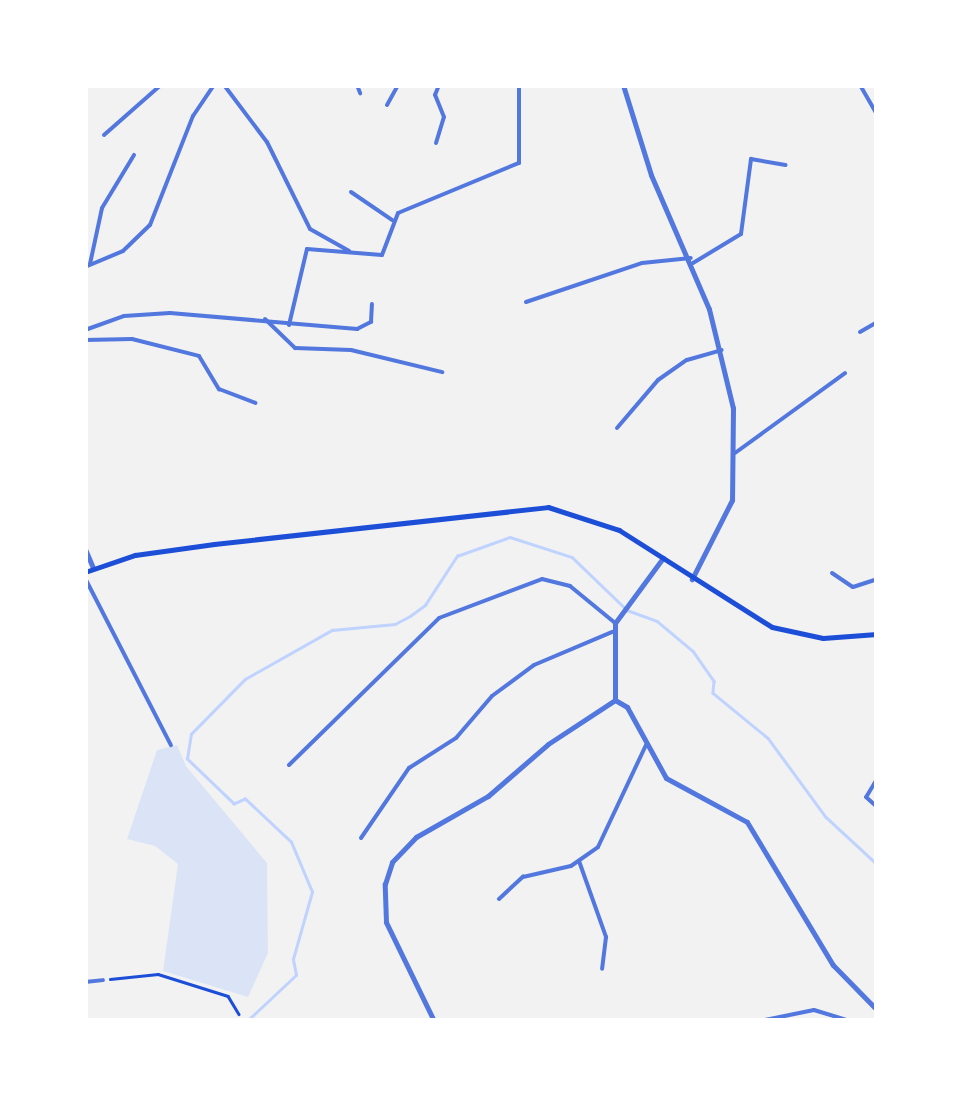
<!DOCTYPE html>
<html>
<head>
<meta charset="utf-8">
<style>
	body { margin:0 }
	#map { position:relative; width:962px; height:1106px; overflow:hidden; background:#f2f2f2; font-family:Commissioner,sans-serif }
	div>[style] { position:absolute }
	.green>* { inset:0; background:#dbe4f7 }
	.stream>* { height:2.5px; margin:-1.25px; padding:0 1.25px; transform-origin:1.25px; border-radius:1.25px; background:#bfd3fe }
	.path>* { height:2.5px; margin:-1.25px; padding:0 1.25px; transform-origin:1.25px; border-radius:1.25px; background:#1d4ed8 }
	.minor>* { height:4px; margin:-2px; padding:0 2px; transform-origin:2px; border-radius:2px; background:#5277de }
	.tertiary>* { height:5px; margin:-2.5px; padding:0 2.5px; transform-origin:2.5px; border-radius:2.5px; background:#5277de }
	.secondary>* { height:5px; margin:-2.5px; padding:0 2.5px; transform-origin:2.5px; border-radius:2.5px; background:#1d4ed8 }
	span { translate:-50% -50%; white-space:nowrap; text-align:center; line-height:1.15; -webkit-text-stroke:8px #fff; paint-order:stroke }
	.frame { position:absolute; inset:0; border:88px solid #fff; pointer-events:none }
</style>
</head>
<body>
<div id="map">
	<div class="green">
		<i style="clip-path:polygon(177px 745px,186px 766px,267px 863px,268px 953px,248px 997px,163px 971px,178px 864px,155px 846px,127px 839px,157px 750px)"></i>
	</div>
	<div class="stream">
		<i style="left:247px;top:1021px;width:67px;rotate:-43.2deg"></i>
		<i style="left:296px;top:975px;width:16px;rotate:-101deg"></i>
		<i style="left:293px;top:959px;width:70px;rotate:-74.2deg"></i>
		<i style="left:312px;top:892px;width:54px;rotate:-112.8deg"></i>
		<i style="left:291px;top:842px;width:63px;rotate:-136.9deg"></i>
		<i style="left:245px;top:799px;width:12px;rotate:156deg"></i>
		<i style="left:234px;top:804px;width:65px;rotate:-136.2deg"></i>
		<i style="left:187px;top:759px;width:25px;rotate:-81deg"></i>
		<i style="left:191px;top:734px;width:77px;rotate:-45.5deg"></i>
		<i style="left:245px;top:679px;width:100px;rotate:-29.4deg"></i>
		<i style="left:332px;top:630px;width:63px;rotate:-5.4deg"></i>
		<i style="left:395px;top:624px;width:17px;rotate:-28deg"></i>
		<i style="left:410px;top:616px;width:19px;rotate:-36deg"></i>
		<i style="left:425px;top:605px;width:59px;rotate:-56.9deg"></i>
		<i style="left:457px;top:556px;width:56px;rotate:-19.7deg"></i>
		<i style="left:510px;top:537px;width:65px;rotate:17.9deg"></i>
		<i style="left:572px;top:557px;width:76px;rotate:43.9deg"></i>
		<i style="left:627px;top:610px;width:32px;rotate:20deg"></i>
		<i style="left:657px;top:621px;width:47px;rotate:39.8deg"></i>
		<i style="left:693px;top:651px;width:37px;rotate:55deg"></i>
		<i style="left:714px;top:681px;width:12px;rotate:95deg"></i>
		<i style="left:713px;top:693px;width:71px;rotate:39.3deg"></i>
		<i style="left:768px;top:738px;width:98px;rotate:53.7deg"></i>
		<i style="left:826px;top:817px;width:69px;rotate:42.7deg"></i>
	</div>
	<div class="path">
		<i style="left:110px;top:979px;width:48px;rotate:-5.9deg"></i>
		<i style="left:158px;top:974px;width:73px;rotate:17.4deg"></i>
		<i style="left:228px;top:996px;width:21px;rotate:59deg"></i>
	</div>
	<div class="minor">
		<i style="left:224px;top:85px;width:71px;rotate:53deg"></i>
		<i style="left:267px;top:142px;width:97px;rotate:63.7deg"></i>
		<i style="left:310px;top:229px;width:45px;rotate:29.4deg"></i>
		<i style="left:357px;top:85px;width:9px;rotate:69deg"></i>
		<i style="left:860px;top:85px;width:34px;rotate:60deg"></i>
		<i style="left:387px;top:105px;width:23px;rotate:-61deg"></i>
		<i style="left:104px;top:135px;width:76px;rotate:-41.3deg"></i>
		<i style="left:436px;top:143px;width:27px;rotate:-73deg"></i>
		<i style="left:444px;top:117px;width:24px;rotate:-112deg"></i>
		<i style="left:435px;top:95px;width:11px;rotate:-68deg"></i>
		<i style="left:351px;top:192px;width:50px;rotate:34.3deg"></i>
		<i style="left:693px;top:263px;width:56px;rotate:-31.1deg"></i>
		<i style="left:741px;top:234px;width:76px;rotate:-82.4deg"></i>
		<i style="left:751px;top:159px;width:35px;rotate:10deg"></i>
		<i style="left:90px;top:264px;width:57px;rotate:-77.9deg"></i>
		<i style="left:102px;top:208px;width:62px;rotate:-58.9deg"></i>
		<i style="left:85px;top:267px;width:41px;rotate:-22.8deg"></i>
		<i style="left:123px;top:251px;width:37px;rotate:-44deg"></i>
		<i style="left:150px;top:225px;width:117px;rotate:-68.5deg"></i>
		<i style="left:193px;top:116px;width:37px;rotate:-56deg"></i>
		<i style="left:526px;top:302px;width:122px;rotate:-18.6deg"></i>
		<i style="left:642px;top:263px;width:49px;rotate:-5.8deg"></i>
		<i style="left:265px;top:319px;width:42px;rotate:44deg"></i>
		<i style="left:295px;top:348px;width:56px;rotate:2deg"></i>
		<i style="left:351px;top:350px;width:94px;rotate:13.6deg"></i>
		<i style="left:289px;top:325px;width:78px;rotate:-76.7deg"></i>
		<i style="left:307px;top:249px;width:75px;rotate:4.6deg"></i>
		<i style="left:382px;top:255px;width:45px;rotate:-69.1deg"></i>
		<i style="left:398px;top:213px;width:131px;rotate:-22.5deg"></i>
		<i style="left:519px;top:163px;width:78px;rotate:-90deg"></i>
		<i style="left:85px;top:330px;width:41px;rotate:-19.7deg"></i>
		<i style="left:124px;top:316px;width:46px;rotate:-3.7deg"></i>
		<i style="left:170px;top:313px;width:188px;rotate:4.9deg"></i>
		<i style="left:357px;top:329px;width:16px;rotate:-27deg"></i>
		<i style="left:371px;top:322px;width:18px;rotate:-87deg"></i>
		<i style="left:860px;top:332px;width:20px;rotate:-30deg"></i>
		<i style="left:85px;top:340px;width:47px;rotate:-1.2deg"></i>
		<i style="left:132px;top:339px;width:69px;rotate:14.2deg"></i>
		<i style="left:199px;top:356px;width:39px;rotate:59deg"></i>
		<i style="left:219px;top:389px;width:39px;rotate:21deg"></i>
		<i style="left:617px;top:428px;width:63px;rotate:-49.5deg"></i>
		<i style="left:658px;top:380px;width:35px;rotate:-35deg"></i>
		<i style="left:687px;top:360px;width:36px;rotate:-16deg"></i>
		<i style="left:735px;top:453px;width:136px;rotate:-36deg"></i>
		<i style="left:832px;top:573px;width:25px;rotate:34deg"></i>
		<i style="left:853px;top:587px;width:25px;rotate:-18deg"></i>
		<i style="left:85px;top:578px;width:188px;rotate:62.8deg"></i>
		<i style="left:289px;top:765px;width:210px;rotate:-44.4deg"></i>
		<i style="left:439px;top:618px;width:110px;rotate:-20.7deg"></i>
		<i style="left:542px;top:579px;width:29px;rotate:14deg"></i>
		<i style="left:570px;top:586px;width:58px;rotate:39.4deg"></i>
		<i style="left:877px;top:779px;width:21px;rotate:121deg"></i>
		<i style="left:866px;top:797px;width:15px;rotate:42deg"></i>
		<i style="left:361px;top:838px;width:85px;rotate:-55.6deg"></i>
		<i style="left:409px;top:768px;width:56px;rotate:-32.6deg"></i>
		<i style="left:456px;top:738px;width:55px;rotate:-49.4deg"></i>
		<i style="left:492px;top:696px;width:52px;rotate:-36.4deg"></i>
		<i style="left:534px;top:665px;width:85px;rotate:-22.9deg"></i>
		<i style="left:579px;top:861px;width:81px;rotate:70.4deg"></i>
		<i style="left:606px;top:937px;width:32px;rotate:97deg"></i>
		<i style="left:499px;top:899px;width:33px;rotate:-43deg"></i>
		<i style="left:523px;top:877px;width:49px;rotate:-12.9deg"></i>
		<i style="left:571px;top:866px;width:33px;rotate:-35deg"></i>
		<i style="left:598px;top:847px;width:113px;rotate:-64.8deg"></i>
		<i style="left:85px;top:982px;width:18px;rotate:-6deg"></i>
		<i style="left:760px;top:1021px;width:55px;rotate:-11.5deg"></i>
		<i style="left:814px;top:1010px;width:37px;rotate:17deg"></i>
	</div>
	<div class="tertiary">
		<i style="left:623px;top:85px;width:94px;rotate:72.7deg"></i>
		<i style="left:651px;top:175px;width:146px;rotate:66.6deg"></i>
		<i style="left:709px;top:309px;width:102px;rotate:76.4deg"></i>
		<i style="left:733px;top:408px;width:92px;rotate:90.6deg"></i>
		<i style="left:732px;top:500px;width:89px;rotate:116.9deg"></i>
		<i style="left:85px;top:549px;width:21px;rotate:67deg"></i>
		<i style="left:615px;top:700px;width:14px;rotate:30deg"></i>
		<i style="left:627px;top:707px;width:81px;rotate:61.2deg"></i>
		<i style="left:666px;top:778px;width:92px;rotate:28.5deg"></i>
		<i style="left:747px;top:822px;width:167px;rotate:59deg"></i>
		<i style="left:833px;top:965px;width:63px;rotate:45.6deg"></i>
		<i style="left:615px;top:700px;width:77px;rotate:-90deg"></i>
		<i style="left:615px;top:623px;width:81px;rotate:-53.6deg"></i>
		<i style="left:434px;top:1021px;width:110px;rotate:-115.9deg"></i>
		<i style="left:386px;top:922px;width:38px;rotate:-92deg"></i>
		<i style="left:385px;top:884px;width:23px;rotate:-72deg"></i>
		<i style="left:392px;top:862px;width:35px;rotate:-46deg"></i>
		<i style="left:416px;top:837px;width:83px;rotate:-29.7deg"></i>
		<i style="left:488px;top:796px;width:79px;rotate:-40.9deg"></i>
		<i style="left:548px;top:744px;width:80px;rotate:-33.3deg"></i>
	</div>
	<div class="secondary">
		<i style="left:85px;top:572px;width:53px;rotate:-18.8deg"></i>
		<i style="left:135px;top:555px;width:80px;rotate:-7.9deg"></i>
		<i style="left:214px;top:544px;width:336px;rotate:-6.3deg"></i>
		<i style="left:548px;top:507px;width:75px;rotate:17.9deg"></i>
		<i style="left:619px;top:530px;width:181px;rotate:32.4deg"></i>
		<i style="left:772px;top:627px;width:52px;rotate:12.2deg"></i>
		<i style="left:823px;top:638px;width:54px;rotate:-4.2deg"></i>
	</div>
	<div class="frame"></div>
</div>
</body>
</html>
